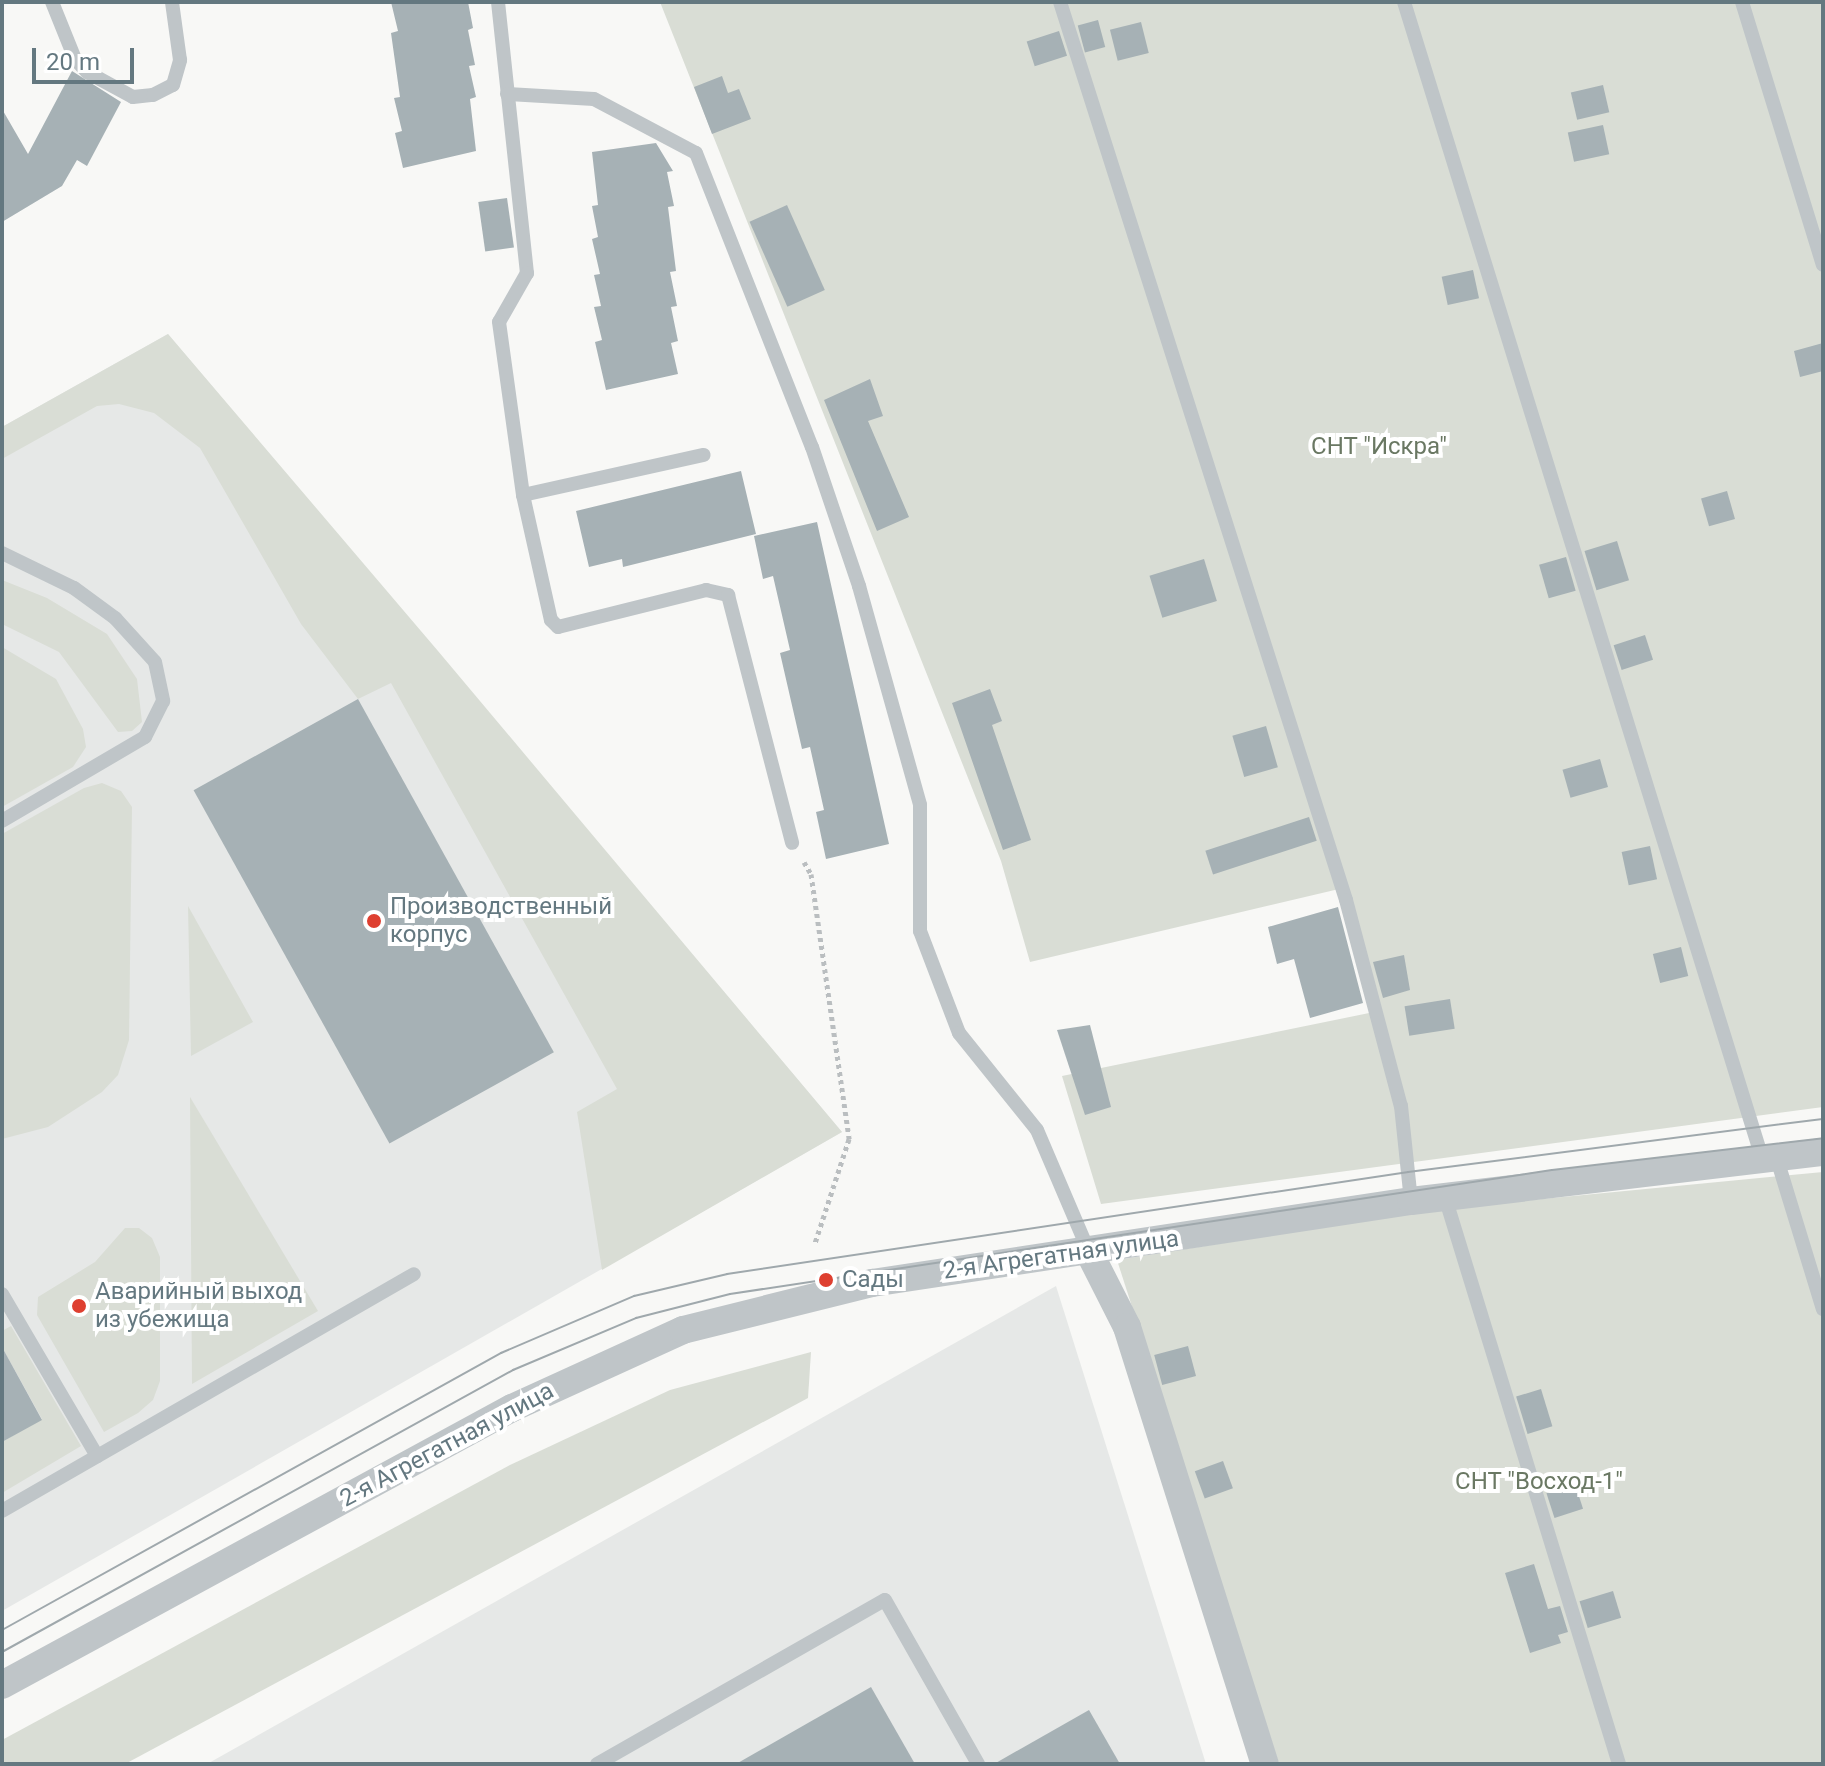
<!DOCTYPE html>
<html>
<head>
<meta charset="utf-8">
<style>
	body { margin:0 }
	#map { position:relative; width:1825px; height:1766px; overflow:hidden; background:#f8f8f6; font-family:Roboto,sans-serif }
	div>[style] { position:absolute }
	.built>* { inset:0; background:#e6e8e7 }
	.green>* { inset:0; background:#d9ddd5 }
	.building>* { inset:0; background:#a6b1b5; transform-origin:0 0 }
	.path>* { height:5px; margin-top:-2.5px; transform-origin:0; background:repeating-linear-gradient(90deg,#babec0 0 4px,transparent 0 8px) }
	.service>* { height:14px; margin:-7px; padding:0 7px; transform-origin:7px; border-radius:7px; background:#bfc5c8 }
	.minor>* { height:28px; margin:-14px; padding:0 14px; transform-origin:14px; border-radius:14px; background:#bfc5c8 }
	.tram>* { height:2px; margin:-1px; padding:0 1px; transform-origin:1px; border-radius:1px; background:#9fa8ac }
	.dots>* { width:22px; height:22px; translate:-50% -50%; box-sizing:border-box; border:4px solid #fff; border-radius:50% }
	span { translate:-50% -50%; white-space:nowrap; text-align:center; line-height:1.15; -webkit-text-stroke:8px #fff; paint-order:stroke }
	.park-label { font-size:24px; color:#6a7863 }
	.poi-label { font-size:24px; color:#647880 }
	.left { translate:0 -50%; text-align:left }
	.street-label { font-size:24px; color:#647880 }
	.frame { position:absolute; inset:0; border:4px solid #647880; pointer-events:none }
	.scale { position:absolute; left:32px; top:48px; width:102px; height:36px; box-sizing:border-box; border:4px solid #647880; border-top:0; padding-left:10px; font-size:24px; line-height:28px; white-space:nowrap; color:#647880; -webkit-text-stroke:6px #fff; paint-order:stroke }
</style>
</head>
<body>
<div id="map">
	<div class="built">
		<i style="clip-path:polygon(168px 334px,842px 1132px,2px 1611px,2px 427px)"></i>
		<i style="clip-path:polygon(1056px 1286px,1206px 1764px,207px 1764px)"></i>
	</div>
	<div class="green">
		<i style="clip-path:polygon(660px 2px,1823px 2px,1823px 1107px,1101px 1204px,1062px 1076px,1374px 1012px,1339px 889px,1030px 962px,1001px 861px)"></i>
		<i style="clip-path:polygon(168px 334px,438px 651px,842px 1132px,602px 1270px,577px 1112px,617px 1089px,391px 683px,358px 699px,301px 624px,200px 448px,154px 413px,119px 404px,97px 406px,2px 459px,2px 427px)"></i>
		<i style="clip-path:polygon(2px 580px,47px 598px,107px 634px,137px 679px,142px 722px,132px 731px,118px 732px,59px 652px,2px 624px)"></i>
		<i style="clip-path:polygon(2px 647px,56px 679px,83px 729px,86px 747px,73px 767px,2px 807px)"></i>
		<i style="clip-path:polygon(102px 783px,121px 791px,132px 807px,129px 1040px,118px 1075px,102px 1092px,48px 1127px,2px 1139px,2px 834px,84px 788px)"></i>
		<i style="clip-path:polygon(188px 906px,253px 1022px,191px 1056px)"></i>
		<i style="clip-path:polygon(190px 1097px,318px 1311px,192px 1384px)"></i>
		<i style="clip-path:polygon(1823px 1172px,1823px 1764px,1279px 1764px,1117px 1260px,1437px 1209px)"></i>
		<i style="clip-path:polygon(125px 1228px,139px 1228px,152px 1238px,160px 1257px,160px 1381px,153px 1400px,138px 1413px,104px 1432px,37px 1315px,38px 1297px,95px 1262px)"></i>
		<i style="clip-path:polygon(11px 1326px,81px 1446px,2px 1493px,2px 1442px,42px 1419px,2px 1347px,2px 1331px)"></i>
		<i style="clip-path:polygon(811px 1352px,808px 1398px,125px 1764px,2px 1764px,2px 1740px,510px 1465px,670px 1390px)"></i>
	</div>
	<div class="building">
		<i style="clip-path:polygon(391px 2px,468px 2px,473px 28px,468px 30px,475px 65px,469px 66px,476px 97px,470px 99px,476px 151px,403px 168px,395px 133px,402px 131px,394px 98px,400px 97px,391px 33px,398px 31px)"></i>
		<i style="left:1098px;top:20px;width:28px;height:21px;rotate:75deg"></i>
		<i style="left:1141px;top:22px;width:32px;height:32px;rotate:76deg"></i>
		<i style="left:1059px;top:31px;width:26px;height:34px;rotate:72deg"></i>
		<i style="clip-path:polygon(72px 71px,121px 102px,87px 166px,77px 160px,62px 186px,2px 222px,2px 109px,28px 154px)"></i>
		<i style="clip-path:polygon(722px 76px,728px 93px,739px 89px,751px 119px,712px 134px,694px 87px)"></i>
		<i style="left:1603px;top:85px;width:28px;height:33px;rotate:77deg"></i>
		<i style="left:1603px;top:125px;width:30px;height:36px;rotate:78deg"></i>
		<i style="clip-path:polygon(656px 143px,673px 171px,667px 172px,674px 206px,668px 207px,676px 271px,670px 272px,677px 306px,671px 307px,678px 341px,671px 343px,678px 374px,606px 390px,595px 342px,602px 340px,594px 307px,601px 306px,594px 275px,600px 274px,592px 239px,598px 237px,592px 206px,598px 205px,592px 152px)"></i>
		<i style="left:507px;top:198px;width:50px;height:29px;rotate:82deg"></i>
		<i style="left:787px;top:205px;width:93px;height:41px;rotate:66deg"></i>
		<i style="left:1473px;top:270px;width:29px;height:32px;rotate:78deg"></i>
		<i style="clip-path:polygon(1823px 343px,1823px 371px,1800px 377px,1794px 351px)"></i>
		<i style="clip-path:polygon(870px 379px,883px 416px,868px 421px,909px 517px,877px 531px,824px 400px)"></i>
		<i style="clip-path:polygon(741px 471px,756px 534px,623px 567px,622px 559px,589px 567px,576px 511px)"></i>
		<i style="left:1727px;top:491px;width:29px;height:27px;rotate:74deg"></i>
		<i style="clip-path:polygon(817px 522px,889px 844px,826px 859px,816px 812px,824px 810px,810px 747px,802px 749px,780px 653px,790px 650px,773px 576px,763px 579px,754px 536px)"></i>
		<i style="left:1617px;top:541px;width:41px;height:34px;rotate:73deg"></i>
		<i style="left:1566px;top:557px;width:35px;height:28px;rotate:74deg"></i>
		<i style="left:1204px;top:559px;width:44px;height:57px;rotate:73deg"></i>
		<i style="left:1645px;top:635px;width:26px;height:33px;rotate:72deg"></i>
		<i style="clip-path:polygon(990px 689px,1002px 721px,992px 725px,1031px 840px,1003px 850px,952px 703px)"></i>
		<i style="left:358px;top:699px;width:404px;height:188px;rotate:61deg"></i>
		<i style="left:1266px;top:726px;width:43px;height:35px;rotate:74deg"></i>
		<i style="left:1600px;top:759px;width:29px;height:39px;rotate:74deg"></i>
		<i style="left:1309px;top:817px;width:25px;height:109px;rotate:72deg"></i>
		<i style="left:1650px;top:846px;width:34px;height:29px;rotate:78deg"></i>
		<i style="clip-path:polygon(1338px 907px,1363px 1003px,1310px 1018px,1294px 959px,1277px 964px,1268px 927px)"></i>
		<i style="left:1681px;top:947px;width:30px;height:29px;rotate:76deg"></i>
		<i style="clip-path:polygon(1404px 955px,1410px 990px,1383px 998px,1373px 962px)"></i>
		<i style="left:1450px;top:999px;width:30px;height:46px;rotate:81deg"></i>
		<i style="clip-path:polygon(1090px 1025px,1111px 1107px,1085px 1115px,1057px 1030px)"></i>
		<i style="left:1188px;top:1346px;width:31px;height:35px;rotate:75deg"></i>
		<i style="clip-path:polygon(2px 1347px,42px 1420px,2px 1442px)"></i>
		<i style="left:1541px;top:1389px;width:39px;height:26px;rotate:73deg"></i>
		<i style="left:1223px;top:1461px;width:29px;height:30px;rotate:70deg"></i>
		<i style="left:1575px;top:1484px;width:26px;height:30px;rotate:72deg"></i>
		<i style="clip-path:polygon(1534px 1564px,1548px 1609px,1560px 1606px,1568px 1632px,1558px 1635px,1561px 1643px,1530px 1653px,1505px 1573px)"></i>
		<i style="left:1613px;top:1591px;width:28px;height:35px;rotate:73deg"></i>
		<i style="clip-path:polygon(871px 1687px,915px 1764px,736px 1764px)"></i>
		<i style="clip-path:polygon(1089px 1710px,1120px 1764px,994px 1764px)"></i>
	</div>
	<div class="path">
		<i style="left:804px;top:862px;width:14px;rotate:60deg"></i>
		<i style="left:811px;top:874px;width:268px;rotate:81.8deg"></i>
		<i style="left:849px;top:1139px;width:109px;rotate:108.1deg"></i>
	</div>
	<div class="service">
		<i style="left:52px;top:2px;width:61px;rotate:68deg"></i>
		<i style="left:75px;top:59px;width:18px;rotate:47deg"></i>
		<i style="left:87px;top:72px;width:52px;rotate:28.5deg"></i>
		<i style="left:133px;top:97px;width:20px;rotate:-6deg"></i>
		<i style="left:153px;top:95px;width:22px;rotate:-27deg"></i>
		<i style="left:173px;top:85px;width:26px;rotate:-74deg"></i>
		<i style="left:180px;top:60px;width:59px;rotate:-97.9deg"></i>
		<i style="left:498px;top:2px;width:273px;rotate:83.9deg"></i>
		<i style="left:527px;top:273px;width:56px;rotate:119.7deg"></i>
		<i style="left:499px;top:322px;width:175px;rotate:82.1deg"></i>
		<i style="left:523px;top:495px;width:128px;rotate:77.4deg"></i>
		<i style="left:551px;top:620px;width:10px;rotate:45deg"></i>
		<i style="left:558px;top:627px;width:153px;rotate:-14deg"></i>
		<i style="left:706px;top:590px;width:23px;rotate:13deg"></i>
		<i style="left:728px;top:595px;width:256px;rotate:75.5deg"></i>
		<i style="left:1060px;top:2px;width:942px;rotate:72.33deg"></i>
		<i style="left:1346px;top:900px;width:213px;rotate:75.1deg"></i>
		<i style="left:1401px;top:1106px;width:96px;rotate:84deg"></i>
		<i style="left:1404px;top:2px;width:1213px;rotate:72.79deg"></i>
		<i style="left:1742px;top:2px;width:275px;rotate:72.9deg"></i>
		<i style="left:507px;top:94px;width:87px;rotate:3.3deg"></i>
		<i style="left:594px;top:99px;width:115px;rotate:27.9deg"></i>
		<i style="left:696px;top:153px;width:316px;rotate:68.5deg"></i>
		<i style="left:812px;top:447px;width:147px;rotate:71.3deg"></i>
		<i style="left:859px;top:586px;width:227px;rotate:74.4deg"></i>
		<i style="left:920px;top:805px;width:126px;rotate:90deg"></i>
		<i style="left:920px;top:931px;width:109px;rotate:69.1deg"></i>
		<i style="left:959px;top:1033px;width:124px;rotate:51.2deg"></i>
		<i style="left:1037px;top:1130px;width:133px;rotate:66.9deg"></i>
		<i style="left:523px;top:495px;width:185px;rotate:-12.5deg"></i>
		<i style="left:2px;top:553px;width:80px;rotate:25.9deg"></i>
		<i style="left:74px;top:588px;width:51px;rotate:36.2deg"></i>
		<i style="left:115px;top:618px;width:59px;rotate:47.7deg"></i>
		<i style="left:155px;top:662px;width:40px;rotate:78deg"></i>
		<i style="left:163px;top:701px;width:40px;rotate:116.6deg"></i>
		<i style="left:145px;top:737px;width:166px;rotate:149.6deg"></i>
		<i style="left:1777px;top:1159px;width:157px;rotate:73deg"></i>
		<i style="left:1445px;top:1197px;width:593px;rotate:72.94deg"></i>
		<i style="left:2px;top:1294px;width:188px;rotate:59.6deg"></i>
		<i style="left:2px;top:1511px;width:475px;rotate:-29.9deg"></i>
		<i style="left:597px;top:1764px;width:331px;rotate:-29.7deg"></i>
		<i style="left:885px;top:1600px;width:189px;rotate:60.4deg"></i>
	</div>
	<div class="minor">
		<i style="left:1089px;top:1252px;width:84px;rotate:63.1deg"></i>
		<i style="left:1127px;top:1327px;width:458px;rotate:72.5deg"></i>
		<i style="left:2px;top:1685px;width:580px;rotate:-28.51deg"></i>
		<i style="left:512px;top:1408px;width:188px;rotate:-24.5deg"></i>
		<i style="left:683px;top:1330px;width:195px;rotate:-14deg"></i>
		<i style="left:872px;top:1283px;width:545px;rotate:-8.65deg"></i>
		<i style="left:1411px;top:1201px;width:415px;rotate:-6.8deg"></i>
	</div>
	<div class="tram">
		<i style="left:2px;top:1630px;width:571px;rotate:-29.04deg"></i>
		<i style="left:501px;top:1353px;width:145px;rotate:-23.2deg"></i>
		<i style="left:634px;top:1296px;width:96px;rotate:-13.3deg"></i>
		<i style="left:727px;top:1274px;width:689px;rotate:-8.52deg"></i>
		<i style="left:1408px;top:1172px;width:418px;rotate:-7.3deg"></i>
		<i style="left:2px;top:1652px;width:584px;rotate:-28.89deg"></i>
		<i style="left:513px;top:1370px;width:134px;rotate:-22.9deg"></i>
		<i style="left:636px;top:1318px;width:97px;rotate:-14.3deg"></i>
		<i style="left:730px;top:1294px;width:831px;rotate:-8.58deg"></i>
		<i style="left:1552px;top:1170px;width:273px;rotate:-6.7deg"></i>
	</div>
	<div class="dots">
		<i style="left:374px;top:921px;background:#de3f30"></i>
		<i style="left:826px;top:1280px;background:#de3f30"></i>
		<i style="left:79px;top:1306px;background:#de3f30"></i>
	</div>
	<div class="park-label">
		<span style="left:1379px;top:447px">СНТ "Искра"</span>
		<span style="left:1539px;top:1482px">СНТ "Восход-1"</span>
	</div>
	<div class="poi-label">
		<span class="left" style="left:390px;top:921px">Производственный<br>корпус</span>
		<span class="left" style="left:842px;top:1280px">Сады</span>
		<span class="left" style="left:95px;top:1306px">Аварийный выход<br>из убежища</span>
	</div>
	<div class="street-label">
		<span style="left:1061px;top:1255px;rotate:-8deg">2-я Агрегатная улица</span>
		<span style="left:447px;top:1445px;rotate:-28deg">2-я Агрегатная улица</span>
	</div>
	<div class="frame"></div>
	<div class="scale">20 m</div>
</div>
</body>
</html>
